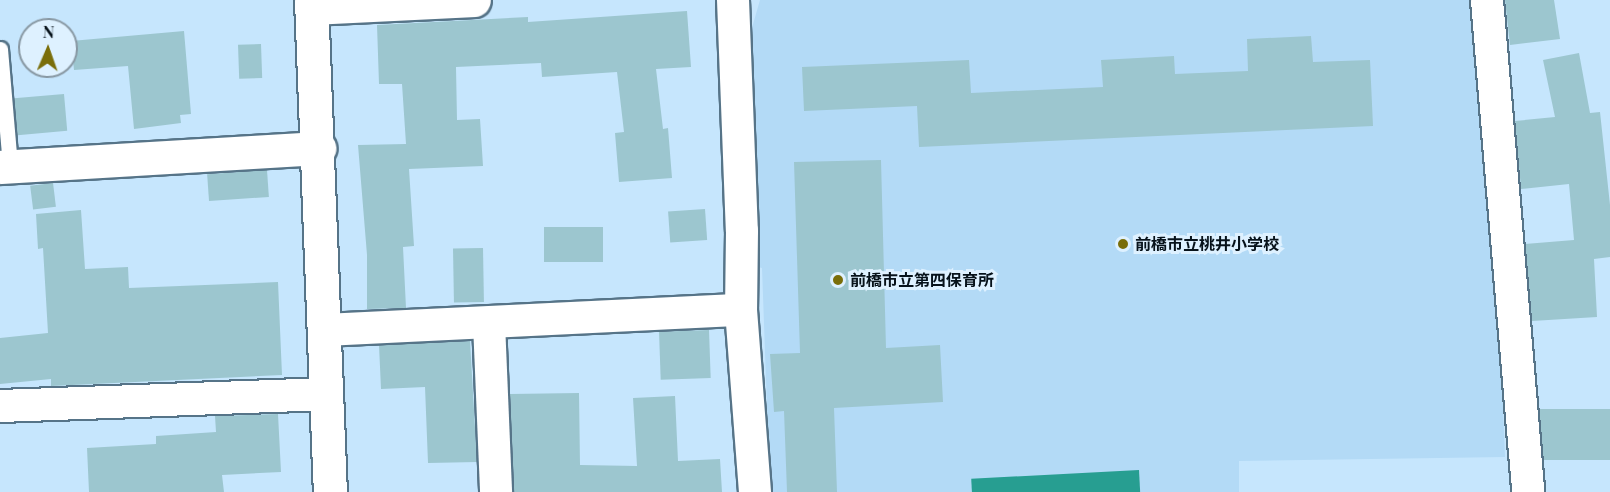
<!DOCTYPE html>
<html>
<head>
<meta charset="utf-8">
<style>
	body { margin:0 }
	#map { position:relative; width:1610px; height:492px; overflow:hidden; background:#c6e6fd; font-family:"Playfair Display","Noto Sans JP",serif }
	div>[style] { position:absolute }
	.built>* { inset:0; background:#b3daf6 }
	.water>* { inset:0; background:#279e91; transform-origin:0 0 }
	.building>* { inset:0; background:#9cc6cf; transform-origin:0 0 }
	.roads { filter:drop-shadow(2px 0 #567488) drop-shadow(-2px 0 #567488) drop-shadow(0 2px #567488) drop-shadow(0 -2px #567488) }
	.service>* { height:15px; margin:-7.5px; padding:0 7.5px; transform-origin:7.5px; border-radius:7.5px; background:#fff }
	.minor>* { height:32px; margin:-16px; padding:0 16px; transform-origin:16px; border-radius:16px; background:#fff }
	.tertiary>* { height:33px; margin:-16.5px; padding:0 16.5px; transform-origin:16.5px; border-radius:16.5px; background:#fff }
	.dots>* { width:16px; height:16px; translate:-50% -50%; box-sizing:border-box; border:3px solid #def1ff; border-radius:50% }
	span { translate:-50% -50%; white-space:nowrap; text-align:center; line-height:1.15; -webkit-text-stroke:6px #def1ff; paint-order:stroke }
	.poi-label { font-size:16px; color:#07121a; font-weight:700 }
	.left { translate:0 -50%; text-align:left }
	.north { position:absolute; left:18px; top:18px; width:60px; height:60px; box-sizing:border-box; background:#def1ff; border:2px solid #8898a3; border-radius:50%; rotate:2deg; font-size:16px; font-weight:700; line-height:24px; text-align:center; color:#07121a }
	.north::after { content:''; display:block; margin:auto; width:21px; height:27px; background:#7a6e0a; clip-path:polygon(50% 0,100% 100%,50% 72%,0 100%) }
</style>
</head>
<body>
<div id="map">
	<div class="built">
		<i style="clip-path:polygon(760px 0,1472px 0,1509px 391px,1503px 407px,1505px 457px,1239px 461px,1239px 492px,770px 492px,762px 268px,750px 265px,747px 45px)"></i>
	</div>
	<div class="water">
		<i style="left:1139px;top:470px;width:22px;height:168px;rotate:87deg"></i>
	</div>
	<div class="building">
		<i style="clip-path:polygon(1505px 0,1554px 0,1560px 39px,1510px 45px)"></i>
		<i style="clip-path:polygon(687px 11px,691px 67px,656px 69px,663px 129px,668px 128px,672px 178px,619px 182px,615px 133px,624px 132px,617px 72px,542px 77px,541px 63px,456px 67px,457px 120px,480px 119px,483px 166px,409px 169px,414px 246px,403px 247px,406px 308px,367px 309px,367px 255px,358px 145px,406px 144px,402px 84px,379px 84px,377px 25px,528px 17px,528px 22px)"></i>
		<i style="clip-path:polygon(184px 31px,191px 114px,180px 115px,181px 123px,134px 129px,128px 66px,74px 70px,71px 41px)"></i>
		<i style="clip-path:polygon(1311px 36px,1313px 62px,1370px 60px,1373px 126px,919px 147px,917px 106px,804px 111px,802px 67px,969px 60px,971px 93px,1103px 87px,1101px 60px,1174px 56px,1175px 74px,1248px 71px,1247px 39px)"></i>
		<i style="left:261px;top:44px;width:34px;height:23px;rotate:88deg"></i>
		<i style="clip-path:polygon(1579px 53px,1590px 113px,1600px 112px,1610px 205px,1610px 257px,1594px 259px,1597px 317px,1532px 321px,1525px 244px,1574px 240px,1569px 184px,1521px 189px,1515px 121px,1555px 117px,1543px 60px)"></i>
		<i style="left:64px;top:94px;width:37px;height:50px;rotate:85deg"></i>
		<i style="clip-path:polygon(881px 160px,886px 348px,940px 345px,943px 402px,834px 408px,837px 492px,787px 492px,784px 411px,774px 412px,770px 354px,800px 353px,794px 162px)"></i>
		<i style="left:267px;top:170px;width:27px;height:60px;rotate:86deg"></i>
		<i style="left:53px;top:183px;width:24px;height:23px;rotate:83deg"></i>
		<i style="left:705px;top:209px;width:31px;height:37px;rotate:86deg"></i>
		<i style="clip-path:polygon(81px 210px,85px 269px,128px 267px,129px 288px,278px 282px,282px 375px,51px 386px,51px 379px,0 384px,0 338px,48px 333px,43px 248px,38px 249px,36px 214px)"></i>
		<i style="left:603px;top:227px;width:35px;height:59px;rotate:90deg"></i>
		<i style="left:483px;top:248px;width:54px;height:30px;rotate:89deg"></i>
		<i style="left:709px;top:330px;width:48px;height:50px;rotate:88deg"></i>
		<i style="clip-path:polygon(470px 341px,477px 462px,428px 463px,425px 387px,381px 389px,379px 345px)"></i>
		<i style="clip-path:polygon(579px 393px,580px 465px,637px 466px,633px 398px,675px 396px,678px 461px,720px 459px,722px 492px,514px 492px,510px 394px)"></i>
		<i style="left:1610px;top:409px;width:51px;height:70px;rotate:90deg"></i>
		<i style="clip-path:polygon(278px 414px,281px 472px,222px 475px,224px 492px,89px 492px,87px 448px,156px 444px,156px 436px,216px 432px,215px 416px)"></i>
	</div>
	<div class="roads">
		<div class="service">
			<i style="left:0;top:49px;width:117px;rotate:85.1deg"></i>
		</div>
		<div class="minor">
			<i style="left:733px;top:0;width:231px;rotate:87.8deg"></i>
			<i style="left:742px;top:231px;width:79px;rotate:90.7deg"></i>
			<i style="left:741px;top:310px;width:183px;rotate:85.6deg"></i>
			<i style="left:1487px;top:0;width:494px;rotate:85.2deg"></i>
			<i style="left:489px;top:323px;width:169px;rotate:87.6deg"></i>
			<i style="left:325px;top:330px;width:416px;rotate:-2.8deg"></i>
			<i style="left:0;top:406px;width:326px;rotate:-2.1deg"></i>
		</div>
		<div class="tertiary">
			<i style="left:311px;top:0;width:492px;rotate:87.8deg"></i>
			<i style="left:312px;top:8px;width:162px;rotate:-2.8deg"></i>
			<i style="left:0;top:167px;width:320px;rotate:-3.4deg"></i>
		</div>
	</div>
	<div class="dots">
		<i style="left:1123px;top:244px;background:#7a6e0a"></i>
		<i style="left:838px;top:280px;background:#7a6e0a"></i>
	</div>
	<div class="poi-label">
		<span class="left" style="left:1135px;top:244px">前橋市立桃井小学校</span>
		<span class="left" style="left:850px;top:280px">前橋市立第四保育所</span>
	</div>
	<div class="north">N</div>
</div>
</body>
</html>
